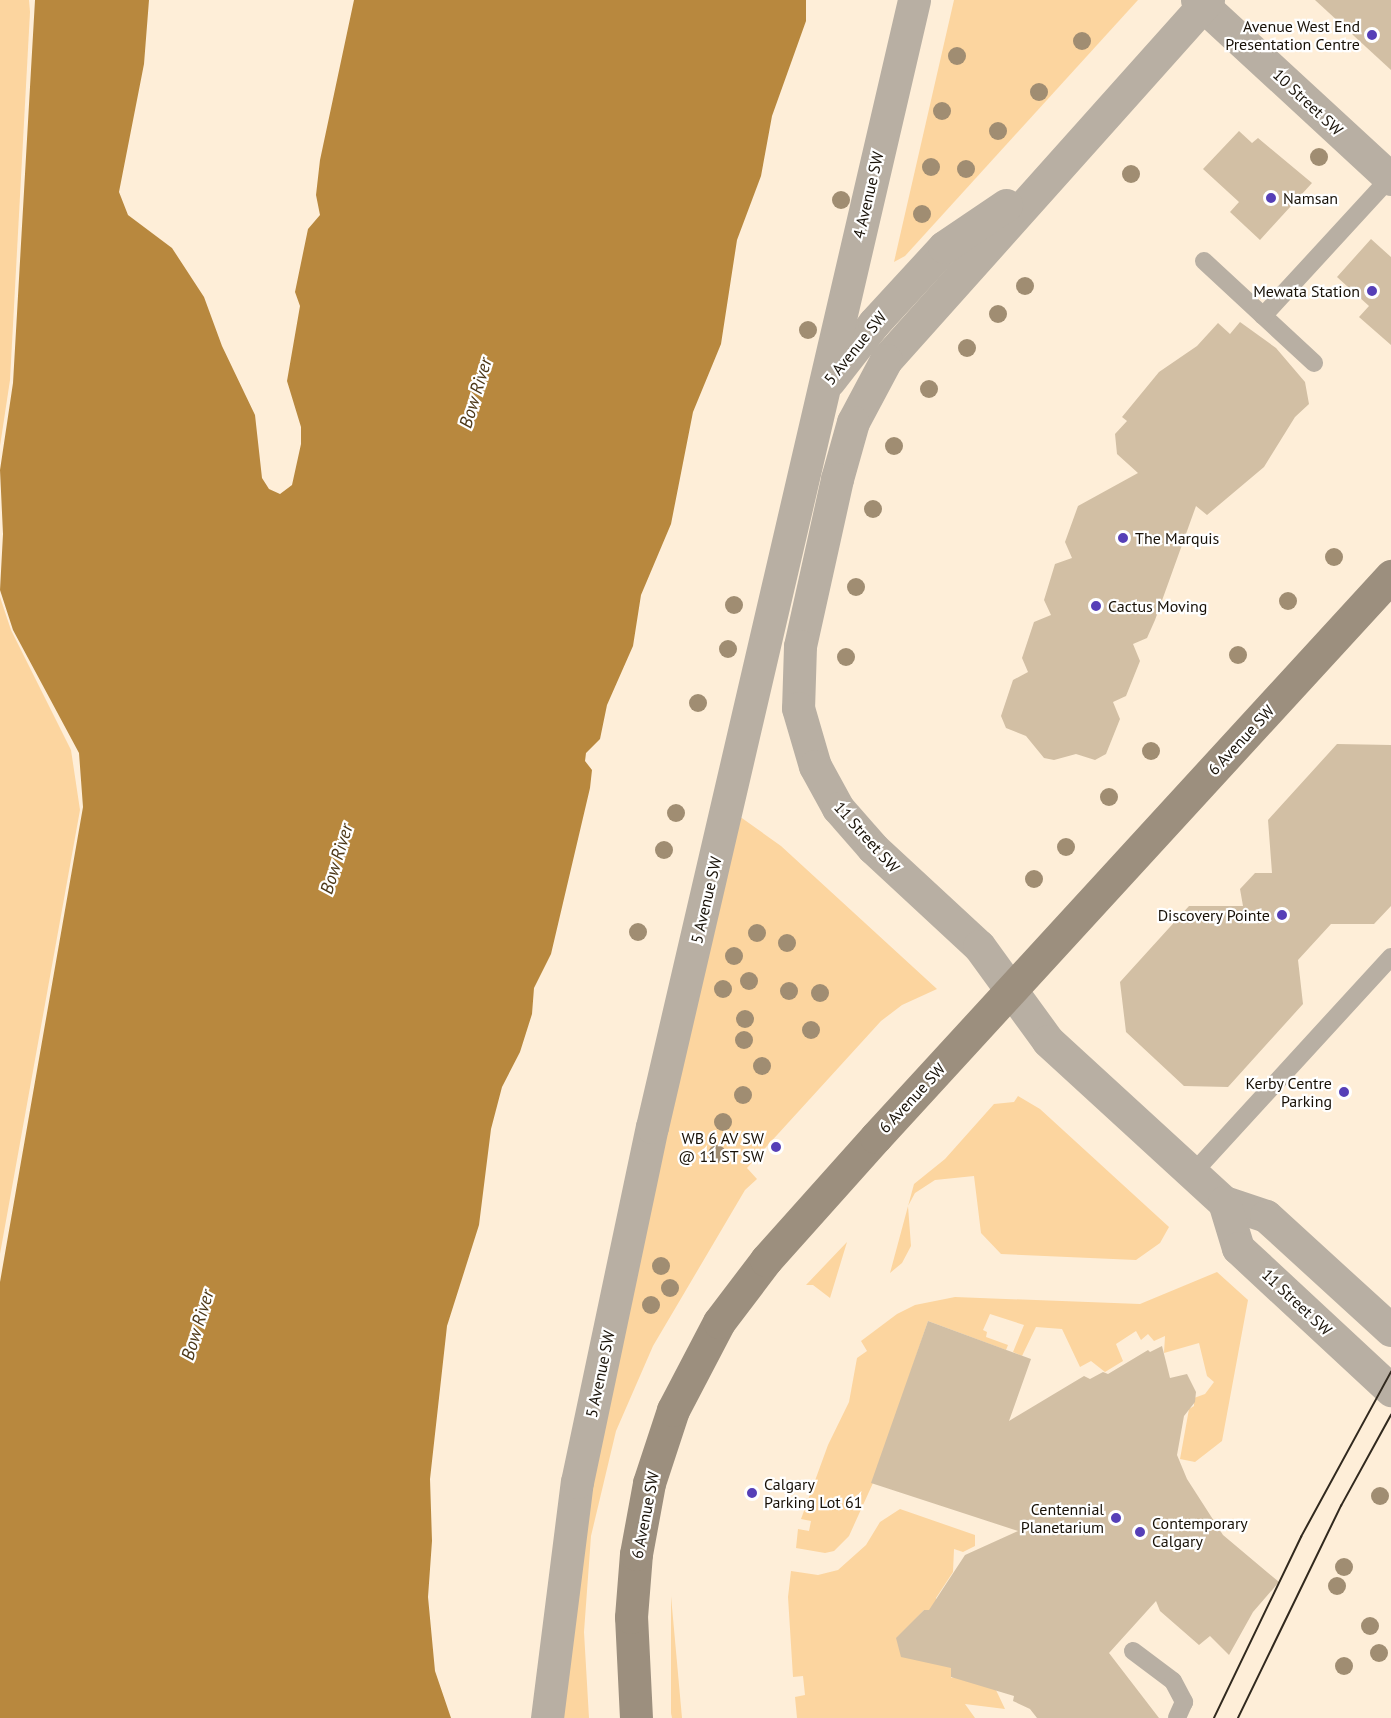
<!DOCTYPE html>
<html>
<head>
<meta charset="utf-8">
<style>
	body { margin:0 }
	#map { position:relative; width:1391px; height:1718px; overflow:hidden; background:#feeed8; font-family:"PT Sans",sans-serif }
	div>[style] { position:absolute }
	.green>* { inset:0; background:#fcd59f }
	.water>* { inset:0; background:#b8883e }
	.building>* { inset:0; background:#d2bfa4 }
	.service>* { height:18px; margin:-9px; padding:0 9px; transform-origin:9px; border-radius:9px; background:#b8afa3 }
	.minor>* { height:33px; margin:-16.5px; padding:0 16.5px; transform-origin:16.5px; border-radius:16.5px; background:#b8afa3 }
	.tertiary>* { height:33px; margin:-16.5px; padding:0 16.5px; transform-origin:16.5px; border-radius:16.5px; background:#b8afa3 }
	.secondary>* { height:33px; margin:-16.5px; padding:0 16.5px; transform-origin:16.5px; border-radius:16.5px; background:#9c8f7e }
	.tram>* { height:1.5px; margin:-0.75px; padding:0 0.75px; transform-origin:0.75px; border-radius:0.75px; background:#31291e }
	.trees>* { width:18px; height:18px; margin:-9px; border-radius:50%; background:#a08d72 }
	.dots>* { width:16px; height:16px; translate:-50% -50%; box-sizing:border-box; border:3px solid #fff; border-radius:50% }
	span { translate:-50% -50%; white-space:nowrap; text-align:center; line-height:1.15; -webkit-text-stroke:4.5px #fff; paint-order:stroke }
	.poi-label { font-size:16px; color:#181107 }
	.right { translate:-100% -50%; text-align:right }
	.left { translate:0 -50%; text-align:left }
	.street-label { font-size:16px; color:#181107 }
	.water-label { font-size:18px; color:#4c3717; font-style:italic }
</style>
</head>
<body>
<div id="map">
	<div class="green">
		<i style="clip-path:polygon(0 0,29px 0,30px 12px,10px 380px,0 446px)"></i>
		<i style="clip-path:polygon(954px 0,1138px 0,905px 256px,894px 262px)"></i>
		<i style="clip-path:polygon(0 597px,11px 630px,71px 750px,80px 810px,0 1254px)"></i>
		<i style="clip-path:polygon(739px 816px,781px 846px,937px 989px,902px 1005px,881px 1021px,747px 1168px,757px 1179px,745px 1190px,653px 1346px,616px 1431px,591px 1536px,584px 1632px,589px 1718px,558px 1718px,576px 1579px,613px 1368px)"></i>
		<i style="clip-path:polygon(1018px 1096px,1040px 1109px,1169px 1227px,1160px 1243px,1136px 1260px,1001px 1254px,981px 1233px,974px 1176px,935px 1180px,915px 1193px,908px 1206px,911px 1246px,902px 1263px,890px 1273px,914px 1184px,945px 1159px,994px 1104px,1014px 1102px)"></i>
		<i style="clip-path:polygon(847px 1242px,830px 1298px,813px 1285px,806px 1285px)"></i>
		<i style="clip-path:polygon(1217px 1272px,1248px 1300px,1222px 1441px,1195px 1462px,1180px 1459px,1189px 1409px,1194px 1406px,1194px 1398px,1205px 1394px,1214px 1382px,1207px 1376px,1199px 1343px,1164px 1353px,1165px 1336px,1154px 1341px,1148px 1334px,1141px 1340px,1136px 1331px,1116px 1344px,1123px 1361px,1105px 1372px,1091px 1361px,1080px 1367px,1062px 1329px,1036px 1327px,1022px 1356px,1013px 1352px,1024px 1325px,990px 1314px,983px 1330px,987px 1332px,986px 1337px,1008px 1345px,1006px 1350px,928px 1321px,873px 1483px,849px 1536px,834px 1551px,825px 1553px,796px 1548px,798px 1529px,809px 1531px,811px 1521px,801px 1519px,828px 1445px,849px 1402px,857px 1358px,867px 1351px,861px 1341px,897px 1314px,915px 1305px,955px 1297px,1140px 1304px)"></i>
		<i style="clip-path:polygon(900px 1509px,975px 1535px,975px 1546px,963px 1552px,954px 1549px,953px 1572px,936px 1598px,938px 1610px,924px 1610px,897px 1639px,951px 1656px,951px 1678px,969px 1673px,996px 1690px,1005px 1709px,965px 1704px,975px 1718px,797px 1718px,795px 1697px,805px 1695px,803px 1676px,793px 1677px,788px 1597px,791px 1571px,818px 1575px,838px 1570px,866px 1545px,880px 1522px)"></i>
		<i style="clip-path:polygon(671px 1596px,682px 1718px,672px 1718px,671px 1713px)"></i>
	</div>
	<div class="water">
		<i style="clip-path:polygon(35px 0,149px 0,144px 64px,119px 192px,128px 215px,172px 248px,204px 297px,222px 346px,255px 415px,262px 478px,269px 489px,280px 494px,292px 485px,301px 444px,301px 427px,287px 381px,300px 306px,295px 292px,308px 229px,320px 215px,316px 195px,320px 160px,354px 0,806px 0,806px 21px,772px 116px,761px 176px,737px 240px,721px 344px,693px 412px,671px 524px,641px 595px,633px 646px,607px 705px,600px 739px,586px 753px,585px 761px,592px 770px,590px 788px,551px 954px,534px 988px,532px 1014px,520px 1052px,502px 1087px,491px 1129px,479px 1225px,447px 1326px,430px 1479px,432px 1541px,428px 1597px,435px 1671px,451px 1718px,0 1718px,0 1282px,83px 807px,79px 753px,13px 630px,0 590px,3px 534px,0 470px,13px 383px)"></i>
	</div>
	<div class="building">
		<i style="clip-path:polygon(1315px 0,1391px 0,1391px 70px)"></i>
		<i style="clip-path:polygon(1239px 131px,1252px 143px,1258px 138px,1312px 183px,1260px 240px,1230px 212px,1239px 202px,1203px 169px)"></i>
		<i style="clip-path:polygon(1371px 239px,1391px 257px,1391px 345px,1359px 317px,1369px 306px,1337px 277px)"></i>
		<i style="clip-path:polygon(1240px 322px,1276px 348px,1305px 382px,1309px 404px,1295px 417px,1264px 467px,1207px 515px,1196px 506px,1155px 620px,1147px 638px,1133px 644px,1140px 661px,1126px 696px,1113px 702px,1120px 719px,1106px 754px,1095px 760px,1076px 754px,1054px 760px,1044px 758px,1026px 736px,1006px 728px,1001px 716px,1013px 680px,1028px 672px,1022px 658px,1034px 622px,1051px 615px,1044px 600px,1055px 564px,1072px 558px,1065px 542px,1078px 506px,1138px 473px,1117px 454px,1115px 434px,1127px 421px,1122px 417px,1159px 372px,1197px 346px,1218px 323px,1230px 334px)"></i>
		<i style="clip-path:polygon(1337px 744px,1391px 745px,1391px 906px,1374px 924px,1331px 924px,1298px 960px,1303px 1004px,1228px 1087px,1184px 1086px,1126px 1032px,1120px 982px,1189px 906px,1243px 906px,1240px 889px,1255px 873px,1272px 873px,1268px 820px)"></i>
		<i style="clip-path:polygon(928px 1321px,1031px 1359px,1009px 1421px,1084px 1376px,1090px 1379px,1103px 1372px,1108px 1374px,1148px 1350px,1150px 1352px,1162px 1346px,1170px 1378px,1187px 1374px,1196px 1392px,1195px 1402px,1184px 1416px,1177px 1455px,1187px 1479px,1223px 1535px,1279px 1582px,1253px 1612px,1229px 1655px,1210px 1636px,1199px 1645px,1160px 1611px,1156px 1601px,1109px 1653px,1159px 1718px,1037px 1718px,1030px 1709px,1013px 1701px,1014px 1696px,951px 1677px,951px 1668px,901px 1657px,896px 1638px,924px 1610px,929px 1610px,965px 1555px,1018px 1531px,871px 1483px)"></i>
	</div>
	<div class="service">
		<i style="left:1204px;top:261px;width:150px;rotate:42.8deg"></i>
		<i style="left:1263px;top:316px;width:188px;rotate:-47.4deg"></i>
		<i style="left:1193px;top:1173px;width:293px;rotate:-47.5deg"></i>
		<i style="left:1133px;top:1651px;width:50px;rotate:36.9deg"></i>
		<i style="left:1173px;top:1681px;width:24px;rotate:62deg"></i>
		<i style="left:1184px;top:1702px;width:17px;rotate:114deg"></i>
	</div>
	<div class="minor">
		<i style="left:1197px;top:0;width:264px;rotate:42.7deg"></i>
	</div>
	<div class="tertiary">
		<i style="left:1208px;top:0;width:483px;rotate:131.8deg"></i>
		<i style="left:886px;top:360px;width:70px;rotate:118deg"></i>
		<i style="left:853px;top:422px;width:59px;rotate:105.7deg"></i>
		<i style="left:837px;top:479px;width:171px;rotate:102.5deg"></i>
		<i style="left:800px;top:646px;width:62px;rotate:91.8deg"></i>
		<i style="left:798px;top:708px;width:60px;rotate:73.7deg"></i>
		<i style="left:815px;top:766px;width:48px;rotate:61.3deg"></i>
		<i style="left:838px;top:808px;width:53px;rotate:48.8deg"></i>
		<i style="left:873px;top:848px;width:144px;rotate:42.8deg"></i>
		<i style="left:979px;top:946px;width:117px;rotate:54deg"></i>
		<i style="left:1048px;top:1041px;width:239px;rotate:42.5deg"></i>
		<i style="left:1224px;top:1202px;width:44px;rotate:18.4deg"></i>
		<i style="left:1266px;top:1216px;width:169px;rotate:42.4deg"></i>
		<i style="left:829px;top:381px;width:73px;rotate:-52.2deg"></i>
		<i style="left:874px;top:323px;width:103px;rotate:-47.4deg"></i>
		<i style="left:944px;top:247px;width:75px;rotate:-34.1deg"></i>
		<i style="left:1224px;top:1202px;width:48px;rotate:73.1deg"></i>
		<i style="left:1238px;top:1248px;width:209px;rotate:42.9deg"></i>
		<i style="left:547px;top:1718px;width:238px;rotate:-82.8deg"></i>
		<i style="left:577px;top:1482px;width:363px;rotate:-78.1deg"></i>
		<i style="left:652px;top:1127px;width:1157px;rotate:-76.91deg"></i>
	</div>
	<div class="secondary">
		<i style="left:636px;top:1718px;width:101px;rotate:-92.8deg"></i>
		<i style="left:631px;top:1617px;width:63px;rotate:-85.5deg"></i>
		<i style="left:636px;top:1554px;width:72px;rotate:-79.6deg"></i>
		<i style="left:649px;top:1483px;width:77px;rotate:-71.8deg"></i>
		<i style="left:673px;top:1410px;width:99px;rotate:-62.4deg"></i>
		<i style="left:719px;top:1322px;width:78px;rotate:-52.8deg"></i>
		<i style="left:766px;top:1260px;width:165px;rotate:-48.2deg"></i>
		<i style="left:876px;top:1137px;width:762px;rotate:-47.45deg"></i>
	</div>
	<div class="tram">
		<i style="left:1214px;top:1718px;width:201px;rotate:-64.3deg"></i>
		<i style="left:1301px;top:1537px;width:188px;rotate:-61.4deg"></i>
		<i style="left:1238px;top:1718px;width:236px;rotate:-64.1deg"></i>
		<i style="left:1341px;top:1506px;width:104px;rotate:-61.2deg"></i>
	</div>
	<div class="trees">
		<i style="left:1082px;top:41px"></i>
		<i style="left:957px;top:56px"></i>
		<i style="left:1039px;top:92px"></i>
		<i style="left:942px;top:111px"></i>
		<i style="left:998px;top:131px"></i>
		<i style="left:1319px;top:157px"></i>
		<i style="left:931px;top:167px"></i>
		<i style="left:966px;top:169px"></i>
		<i style="left:1131px;top:174px"></i>
		<i style="left:841px;top:200px"></i>
		<i style="left:922px;top:214px"></i>
		<i style="left:1025px;top:286px"></i>
		<i style="left:998px;top:314px"></i>
		<i style="left:808px;top:330px"></i>
		<i style="left:967px;top:348px"></i>
		<i style="left:929px;top:389px"></i>
		<i style="left:894px;top:446px"></i>
		<i style="left:873px;top:509px"></i>
		<i style="left:1334px;top:557px"></i>
		<i style="left:856px;top:587px"></i>
		<i style="left:1288px;top:601px"></i>
		<i style="left:734px;top:605px"></i>
		<i style="left:728px;top:649px"></i>
		<i style="left:1238px;top:655px"></i>
		<i style="left:846px;top:657px"></i>
		<i style="left:698px;top:703px"></i>
		<i style="left:1151px;top:751px"></i>
		<i style="left:1109px;top:797px"></i>
		<i style="left:676px;top:813px"></i>
		<i style="left:1066px;top:847px"></i>
		<i style="left:664px;top:850px"></i>
		<i style="left:1034px;top:879px"></i>
		<i style="left:638px;top:932px"></i>
		<i style="left:757px;top:933px"></i>
		<i style="left:787px;top:943px"></i>
		<i style="left:734px;top:956px"></i>
		<i style="left:749px;top:981px"></i>
		<i style="left:723px;top:989px"></i>
		<i style="left:789px;top:991px"></i>
		<i style="left:820px;top:993px"></i>
		<i style="left:745px;top:1019px"></i>
		<i style="left:811px;top:1030px"></i>
		<i style="left:744px;top:1040px"></i>
		<i style="left:762px;top:1066px"></i>
		<i style="left:743px;top:1095px"></i>
		<i style="left:723px;top:1122px"></i>
		<i style="left:717px;top:1154px"></i>
		<i style="left:661px;top:1266px"></i>
		<i style="left:670px;top:1288px"></i>
		<i style="left:651px;top:1305px"></i>
		<i style="left:1380px;top:1496px"></i>
		<i style="left:1344px;top:1567px"></i>
		<i style="left:1337px;top:1586px"></i>
		<i style="left:1370px;top:1626px"></i>
		<i style="left:1379px;top:1653px"></i>
		<i style="left:1344px;top:1666px"></i>
	</div>
	<div class="dots">
		<i style="left:1372px;top:35px;background:#563fb7"></i>
		<i style="left:1271px;top:198px;background:#563fb7"></i>
		<i style="left:1372px;top:291px;background:#563fb7"></i>
		<i style="left:1123px;top:538px;background:#563fb7"></i>
		<i style="left:1096px;top:606px;background:#563fb7"></i>
		<i style="left:1282px;top:915px;background:#563fb7"></i>
		<i style="left:1344px;top:1092px;background:#563fb7"></i>
		<i style="left:776px;top:1147px;background:#563fb7"></i>
		<i style="left:752px;top:1493px;background:#563fb7"></i>
		<i style="left:1116px;top:1518px;background:#563fb7"></i>
		<i style="left:1140px;top:1532px;background:#563fb7"></i>
	</div>
	<div class="poi-label">
		<span class="right" style="left:1360px;top:35px">Avenue West End<br>Presentation Centre</span>
		<span class="left" style="left:1283px;top:198px">Namsan</span>
		<span class="right" style="left:1360px;top:291px">Mewata Station</span>
		<span class="left" style="left:1135px;top:538px">The Marquis</span>
		<span class="left" style="left:1108px;top:606px">Cactus Moving</span>
		<span class="right" style="left:1270px;top:915px">Discovery Pointe</span>
		<span class="right" style="left:1332px;top:1092px">Kerby Centre<br>Parking</span>
		<span class="right" style="left:764px;top:1147px">WB 6 AV SW<br>@ 11 ST SW</span>
		<span class="left" style="left:764px;top:1493px">Calgary<br>Parking Lot 61</span>
		<span class="right" style="left:1104px;top:1518px">Centennial<br>Planetarium</span>
		<span class="left" style="left:1152px;top:1532px">Contemporary<br>Calgary</span>
	</div>
	<div class="street-label">
		<span style="left:1308px;top:102px;rotate:43deg">10 Street SW</span>
		<span style="left:868px;top:195px;rotate:-77deg">4 Avenue SW</span>
		<span style="left:855px;top:348px;rotate:-51deg">5 Avenue SW</span>
		<span style="left:1241px;top:740px;rotate:-47deg">6 Avenue SW</span>
		<span style="left:867px;top:837px;rotate:48deg">11 Street SW</span>
		<span style="left:706px;top:900px;rotate:-77deg">5 Avenue SW</span>
		<span style="left:912px;top:1098px;rotate:-47deg">6 Avenue SW</span>
		<span style="left:1297px;top:1302px;rotate:43deg">11 Street SW</span>
		<span style="left:600px;top:1374px;rotate:-78deg">5 Avenue SW</span>
		<span style="left:645px;top:1515px;rotate:-79deg">6 Avenue SW</span>
	</div>
	<div class="water-label">
		<span style="left:476px;top:393px;rotate:-73deg">Bow River</span>
		<span style="left:337px;top:859px;rotate:-73deg">Bow River</span>
		<span style="left:198px;top:1325px;rotate:-73deg">Bow River</span>
	</div>
</div>
</body>
</html>
